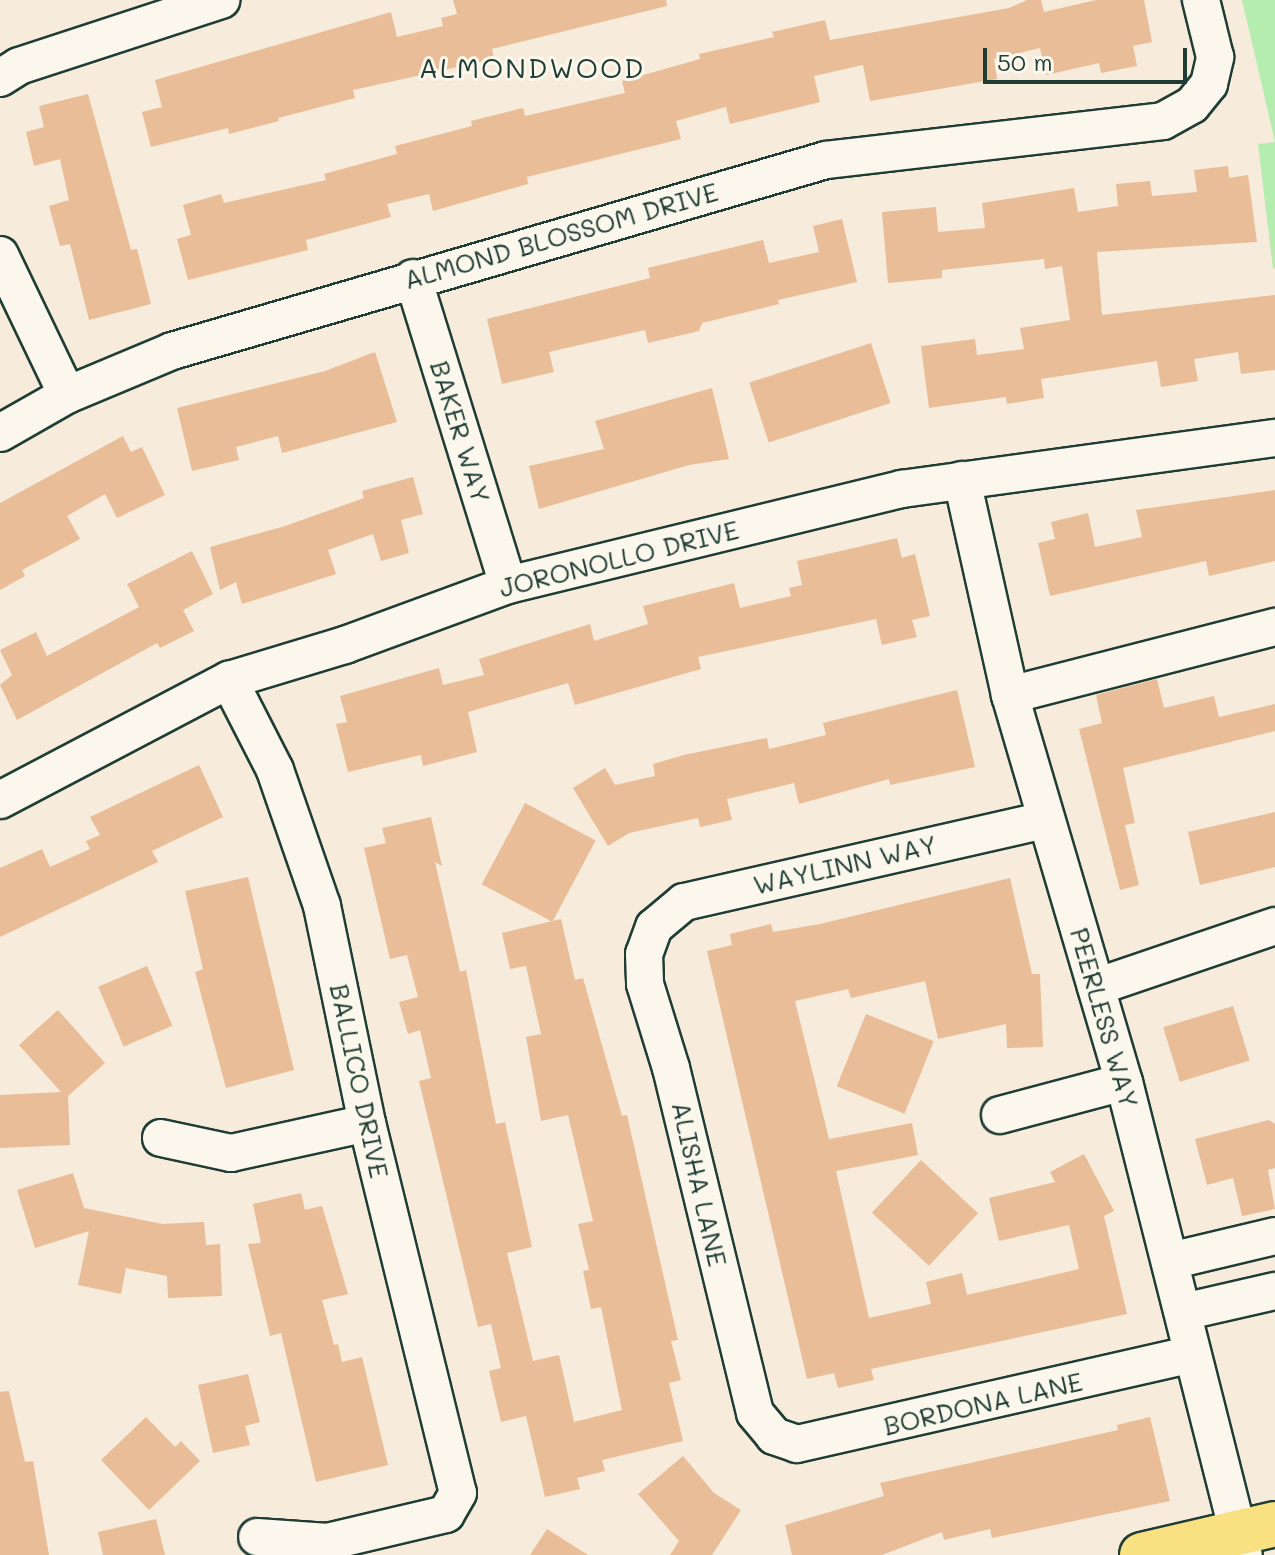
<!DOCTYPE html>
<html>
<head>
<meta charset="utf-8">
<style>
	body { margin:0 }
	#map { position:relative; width:1275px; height:1555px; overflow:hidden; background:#f7ebdb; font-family:Mali,sans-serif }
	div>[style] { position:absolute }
	.green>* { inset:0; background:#b5edb0 }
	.building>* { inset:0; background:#e8bd98; transform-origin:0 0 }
	.roads { filter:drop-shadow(2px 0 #1f3d34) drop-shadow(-2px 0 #1f3d34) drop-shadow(0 2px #1f3d34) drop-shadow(0 -2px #1f3d34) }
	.minor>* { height:36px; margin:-18px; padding:0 18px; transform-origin:18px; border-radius:18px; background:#fbf7ec }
	.major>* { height:44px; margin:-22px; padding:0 22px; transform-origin:22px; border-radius:22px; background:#f9e181 }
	span { translate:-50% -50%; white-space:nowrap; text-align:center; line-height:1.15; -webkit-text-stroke:6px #fbf7ec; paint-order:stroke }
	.street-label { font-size:26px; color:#1f3d34 }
	.neighbourhood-label { font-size:28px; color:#1f3d34; letter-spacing:2px }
	.scale { position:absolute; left:983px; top:48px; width:204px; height:36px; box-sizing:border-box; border:4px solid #1f3d34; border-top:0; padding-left:10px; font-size:24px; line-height:28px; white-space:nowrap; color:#1f3d34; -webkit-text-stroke:6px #fbf7ec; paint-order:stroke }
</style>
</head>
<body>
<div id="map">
	<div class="green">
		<i style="clip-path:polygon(1242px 0,1275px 0,1275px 142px)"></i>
		<i style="clip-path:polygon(1275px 142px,1275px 268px,1273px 269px,1258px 144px)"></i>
	</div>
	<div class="building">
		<i style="clip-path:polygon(453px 0,666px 0,667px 6px,492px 49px,494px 59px,353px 90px,355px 98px,278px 118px,279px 121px,229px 134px,228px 128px,151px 147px,142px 112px,162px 107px,155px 80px,391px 12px,397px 37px,443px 26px,441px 18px,457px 14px)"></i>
		<i style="clip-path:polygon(1027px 0,1041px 0,1044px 12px,1096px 0,1144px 0,1152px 42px,1133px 46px,1137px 66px,1101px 73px,1099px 63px,1046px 75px,1040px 48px,994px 59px,997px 79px,870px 101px,863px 65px,814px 76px,820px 102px,730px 124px,726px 107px,676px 121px,681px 139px,527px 177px,528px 184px,433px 211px,429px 194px,387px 204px,391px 217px,306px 240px,308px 250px,188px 280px,177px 239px,191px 235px,183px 205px,221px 194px,224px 203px,326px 180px,324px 174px,397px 154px,395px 146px,472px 126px,471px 121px,523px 108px,525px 116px,625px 93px,622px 81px,700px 59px,699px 54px,774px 37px,772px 32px,825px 20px,830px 40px,1009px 8px)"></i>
		<i style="clip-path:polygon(88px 94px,131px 250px,137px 249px,151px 304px,89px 320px,70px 244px,60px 246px,49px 206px,69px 200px,60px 159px,34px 166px,26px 132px,44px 127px,39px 106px)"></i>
		<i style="clip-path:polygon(1228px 166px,1229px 178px,1248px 175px,1257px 242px,1097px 252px,1102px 315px,1275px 295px,1275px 370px,1241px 374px,1238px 352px,1194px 359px,1198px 381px,1161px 387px,1157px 361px,1041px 379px,1044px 398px,1007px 404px,1006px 397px,929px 408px,921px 346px,975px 339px,977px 355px,1024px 349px,1020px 328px,1070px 320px,1062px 266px,1045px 269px,1044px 259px,942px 270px,942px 278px,888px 283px,882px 212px,936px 207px,938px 232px,985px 228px,982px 203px,1074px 188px,1078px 212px,1118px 206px,1116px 184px,1150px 181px,1152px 196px,1197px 192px,1194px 170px)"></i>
		<i style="clip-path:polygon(842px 219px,857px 282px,778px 300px,779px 304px,702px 323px,699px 331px,648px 343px,645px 330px,549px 352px,554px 372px,502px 384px,487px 319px,650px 278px,648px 268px,763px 240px,769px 263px,819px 252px,813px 226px)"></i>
		<i style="left:871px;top:343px;width:63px;height:128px;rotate:72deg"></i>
		<i style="clip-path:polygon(375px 352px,397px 422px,282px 453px,278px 436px,236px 447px,239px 460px,192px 471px,177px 408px,325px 371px)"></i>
		<i style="clip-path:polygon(712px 388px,729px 459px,689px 465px,539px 509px,529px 466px,604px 449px,595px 421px)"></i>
		<i style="clip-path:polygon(123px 436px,131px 452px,142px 447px,165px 495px,117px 518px,105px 494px,67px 516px,80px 539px,22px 570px,25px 576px,0 590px,0 503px)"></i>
		<i style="clip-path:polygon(413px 477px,423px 514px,401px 520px,409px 553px,381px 561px,373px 534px,328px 550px,336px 574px,242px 604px,236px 582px,220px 590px,210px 547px,285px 526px,364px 498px,362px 491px)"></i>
		<i style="clip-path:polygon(1275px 490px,1275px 561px,1209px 576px,1206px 561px,1050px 596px,1038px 543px,1055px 539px,1051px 522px,1088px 513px,1095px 547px,1142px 537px,1136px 510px)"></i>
		<i style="clip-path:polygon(897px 538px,902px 558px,915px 554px,930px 616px,912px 620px,917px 637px,882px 645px,876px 619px,698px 657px,701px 669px,575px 705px,568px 683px,468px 712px,477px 752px,423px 766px,421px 755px,348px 772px,336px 724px,347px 722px,340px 696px,439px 668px,443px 685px,484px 675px,479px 659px,590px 624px,594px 641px,648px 624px,643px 606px,734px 583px,740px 608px,791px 596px,789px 588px,802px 585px,797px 561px)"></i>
		<i style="clip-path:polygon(192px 551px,213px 594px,183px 610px,194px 631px,160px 648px,157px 643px,17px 720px,0 685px,12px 675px,0 650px,36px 632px,47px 656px,139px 607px,127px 584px)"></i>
		<i style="clip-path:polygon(1157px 679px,1164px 708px,1214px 696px,1219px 717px,1275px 704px,1275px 731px,1123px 768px,1135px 823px,1125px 825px,1139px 885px,1120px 890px,1079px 729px,1102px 723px,1096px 695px)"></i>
		<i style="clip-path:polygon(957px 690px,975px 767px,890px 785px,889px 779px,799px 804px,794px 783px,727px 799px,732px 820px,700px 827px,698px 818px,629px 833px,608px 846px,573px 788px,605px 768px,615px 785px,655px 776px,653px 764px,684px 755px,767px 738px,769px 749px,826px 735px,823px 723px)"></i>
		<i style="clip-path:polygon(199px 765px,223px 817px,152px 851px,158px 862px,0 937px,0 868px,42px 849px,50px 867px,90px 849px,86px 841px,100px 835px,90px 817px)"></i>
		<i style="left:525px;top:803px;width:80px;height:92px;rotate:28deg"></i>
		<i style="clip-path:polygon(1275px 812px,1275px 867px,1200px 885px,1188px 832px)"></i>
		<i style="clip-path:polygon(431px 817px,442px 866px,435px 862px,460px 972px,466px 970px,496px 1124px,505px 1122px,532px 1247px,507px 1253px,533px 1361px,559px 1355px,574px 1422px,622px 1410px,601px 1307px,591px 1309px,583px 1271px,589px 1270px,578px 1224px,593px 1221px,568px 1115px,541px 1121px,526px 1037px,541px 1034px,526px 966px,510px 969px,502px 933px,561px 919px,575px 980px,583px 978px,622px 1116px,627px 1115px,678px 1340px,671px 1341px,681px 1380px,669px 1383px,683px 1441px,602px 1460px,605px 1471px,577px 1478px,580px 1489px,545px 1497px,526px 1416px,501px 1422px,489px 1371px,501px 1368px,491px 1324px,478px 1327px,419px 1081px,431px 1078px,420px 1030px,408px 1034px,399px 1002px,418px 997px,407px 955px,390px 959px,364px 848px,386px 843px,382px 828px)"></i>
		<i style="clip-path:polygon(248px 877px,294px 1070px,226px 1088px,195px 972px,203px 969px,185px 891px)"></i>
		<i style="clip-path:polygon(1010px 878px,1032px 974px,1040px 974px,1043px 1047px,1007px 1048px,1006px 1024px,938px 1039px,925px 981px,851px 998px,848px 989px,795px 1001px,829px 1139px,912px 1123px,918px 1155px,836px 1171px,869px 1318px,931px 1304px,926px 1282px,962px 1273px,967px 1295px,1079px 1269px,1069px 1225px,999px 1241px,989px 1198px,1055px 1182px,1050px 1172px,1084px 1154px,1114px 1211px,1104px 1216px,1127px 1314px,871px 1369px,874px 1380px,838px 1388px,834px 1373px,807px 1379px,707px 951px,732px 945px,730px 934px,771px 924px,773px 932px,820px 924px)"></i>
		<i style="left:147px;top:966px;width:65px;height:53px;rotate:67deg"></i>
		<i style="left:1233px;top:1006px;width:57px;height:73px;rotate:73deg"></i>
		<i style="clip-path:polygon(58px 1010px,105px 1063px,68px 1096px,70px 1145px,0 1148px,0 1095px,61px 1092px,19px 1045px)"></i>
		<i style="left:866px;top:1014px;width:73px;height:78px;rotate:22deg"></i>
		<i style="clip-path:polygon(1269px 1120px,1275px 1124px,1275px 1168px,1268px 1170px,1275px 1209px,1242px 1216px,1233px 1178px,1207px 1185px,1195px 1139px)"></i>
		<i style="left:921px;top:1160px;width:78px;height:72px;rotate:43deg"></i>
		<i style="clip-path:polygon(73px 1173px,84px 1208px,162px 1224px,204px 1222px,206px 1245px,220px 1244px,222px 1296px,168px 1298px,167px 1276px,126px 1268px,121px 1294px,78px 1285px,89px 1231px,35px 1248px,17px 1190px)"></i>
		<i style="clip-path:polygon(301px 1193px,305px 1210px,322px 1206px,348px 1294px,322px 1300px,334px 1345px,338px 1344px,342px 1362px,362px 1357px,388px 1465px,316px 1482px,281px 1333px,270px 1336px,248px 1244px,261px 1243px,253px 1204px)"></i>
		<i style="clip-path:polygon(248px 1374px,260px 1422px,245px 1426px,250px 1445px,213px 1453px,198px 1385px)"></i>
		<i style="clip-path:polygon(9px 1391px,25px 1462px,33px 1461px,49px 1555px,0 1555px,0 1392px)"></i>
		<i style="clip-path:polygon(146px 1417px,175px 1447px,181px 1441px,200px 1461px,149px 1510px,101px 1460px)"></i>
		<i style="clip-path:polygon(1150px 1417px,1170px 1501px,992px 1538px,990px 1529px,944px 1540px,942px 1532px,882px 1555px,792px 1555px,785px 1525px,884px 1496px,880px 1483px,1118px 1430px,1117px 1425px)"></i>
		<i style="clip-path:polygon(683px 1456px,714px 1493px,741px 1510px,712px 1555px,670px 1555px,679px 1541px,638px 1494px)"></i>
		<i style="clip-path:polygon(156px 1519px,165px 1555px,103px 1555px,98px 1532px)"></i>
		<i style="clip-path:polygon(547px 1529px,588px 1555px,530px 1555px)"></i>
	</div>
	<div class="roads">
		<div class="minor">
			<i style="left:0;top:78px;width:22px;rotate:-32deg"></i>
			<i style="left:19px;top:66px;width:213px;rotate:-18.1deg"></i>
			<i style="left:0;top:255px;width:155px;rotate:64.4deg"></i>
			<i style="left:413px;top:278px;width:321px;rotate:72.8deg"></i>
			<i style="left:0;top:433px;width:77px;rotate:-29.6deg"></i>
			<i style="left:67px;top:395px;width:114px;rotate:-22.7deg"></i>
			<i style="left:172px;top:351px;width:681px;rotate:-16.28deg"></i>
			<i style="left:826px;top:160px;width:339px;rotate:-6.6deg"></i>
			<i style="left:1163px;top:121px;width:33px;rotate:-29deg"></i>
			<i style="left:1192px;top:105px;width:27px;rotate:-51deg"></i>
			<i style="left:1209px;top:84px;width:28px;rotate:-77deg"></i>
			<i style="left:1215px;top:57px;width:59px;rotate:-103.8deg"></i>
			<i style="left:962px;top:480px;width:220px;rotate:77.4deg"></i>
			<i style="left:1010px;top:695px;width:403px;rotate:73.6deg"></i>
			<i style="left:1124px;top:1082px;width:488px;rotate:75.8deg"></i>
			<i style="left:229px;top:680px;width:101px;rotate:62.9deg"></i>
			<i style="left:275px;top:770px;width:144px;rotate:70.9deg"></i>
			<i style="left:322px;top:906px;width:222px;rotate:78.3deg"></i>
			<i style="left:367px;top:1123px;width:381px;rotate:76.2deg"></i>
			<i style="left:458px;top:1493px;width:24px;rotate:120deg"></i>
			<i style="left:446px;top:1514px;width:121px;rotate:166.7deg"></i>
			<i style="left:328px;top:1542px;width:71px;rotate:-176deg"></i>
			<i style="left:1010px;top:695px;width:274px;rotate:-14.4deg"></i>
			<i style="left:0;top:800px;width:259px;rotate:-27.7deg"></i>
			<i style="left:229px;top:680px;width:121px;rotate:-16.8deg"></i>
			<i style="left:345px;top:645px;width:174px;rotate:-20.2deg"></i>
			<i style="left:508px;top:585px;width:406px;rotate:-13.7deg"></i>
			<i style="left:902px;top:489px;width:376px;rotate:-7.8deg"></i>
			<i style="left:1045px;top:820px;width:370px;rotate:167.2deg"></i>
			<i style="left:684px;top:902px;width:39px;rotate:140deg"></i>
			<i style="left:654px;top:927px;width:29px;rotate:110deg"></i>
			<i style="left:644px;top:954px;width:30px;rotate:88deg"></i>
			<i style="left:645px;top:984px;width:88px;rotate:72.8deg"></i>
			<i style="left:671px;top:1068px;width:355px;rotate:76.3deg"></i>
			<i style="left:755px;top:1413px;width:30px;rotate:50deg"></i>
			<i style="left:774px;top:1436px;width:24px;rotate:19deg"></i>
			<i style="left:797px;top:1444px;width:405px;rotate:-12.8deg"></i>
			<i style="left:1096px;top:987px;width:189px;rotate:-18.8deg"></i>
			<i style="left:1000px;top:1115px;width:128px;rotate:-14.9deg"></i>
			<i style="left:161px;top:1138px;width:72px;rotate:12.1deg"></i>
			<i style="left:231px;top:1153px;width:139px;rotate:-12.4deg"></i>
			<i style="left:1170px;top:1261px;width:108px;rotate:-13.4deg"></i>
			<i style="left:1183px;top:1312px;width:94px;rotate:-12.9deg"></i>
		</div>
		<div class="major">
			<i style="left:1142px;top:1555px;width:137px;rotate:-13.1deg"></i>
		</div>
	</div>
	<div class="street-label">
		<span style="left:561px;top:236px;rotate:-16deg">ALMOND BLOSSOM DRIVE</span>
		<span style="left:460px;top:432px;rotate:73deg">BAKER WAY</span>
		<span style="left:619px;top:559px;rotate:-14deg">JORONOLLO DRIVE</span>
		<span style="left:845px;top:865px;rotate:-13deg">WAYLINN WAY</span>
		<span style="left:1104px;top:1018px;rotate:74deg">PEERLESS WAY</span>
		<span style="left:359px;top:1081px;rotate:78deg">BALLICO DRIVE</span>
		<span style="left:699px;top:1184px;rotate:77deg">ALISHA LANE</span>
		<span style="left:983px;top:1404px;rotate:-13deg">BORDONA LANE</span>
	</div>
	<div class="neighbourhood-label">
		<span style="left:532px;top:67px">ALMONDWOOD</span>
	</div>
	<div class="scale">50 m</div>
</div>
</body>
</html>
